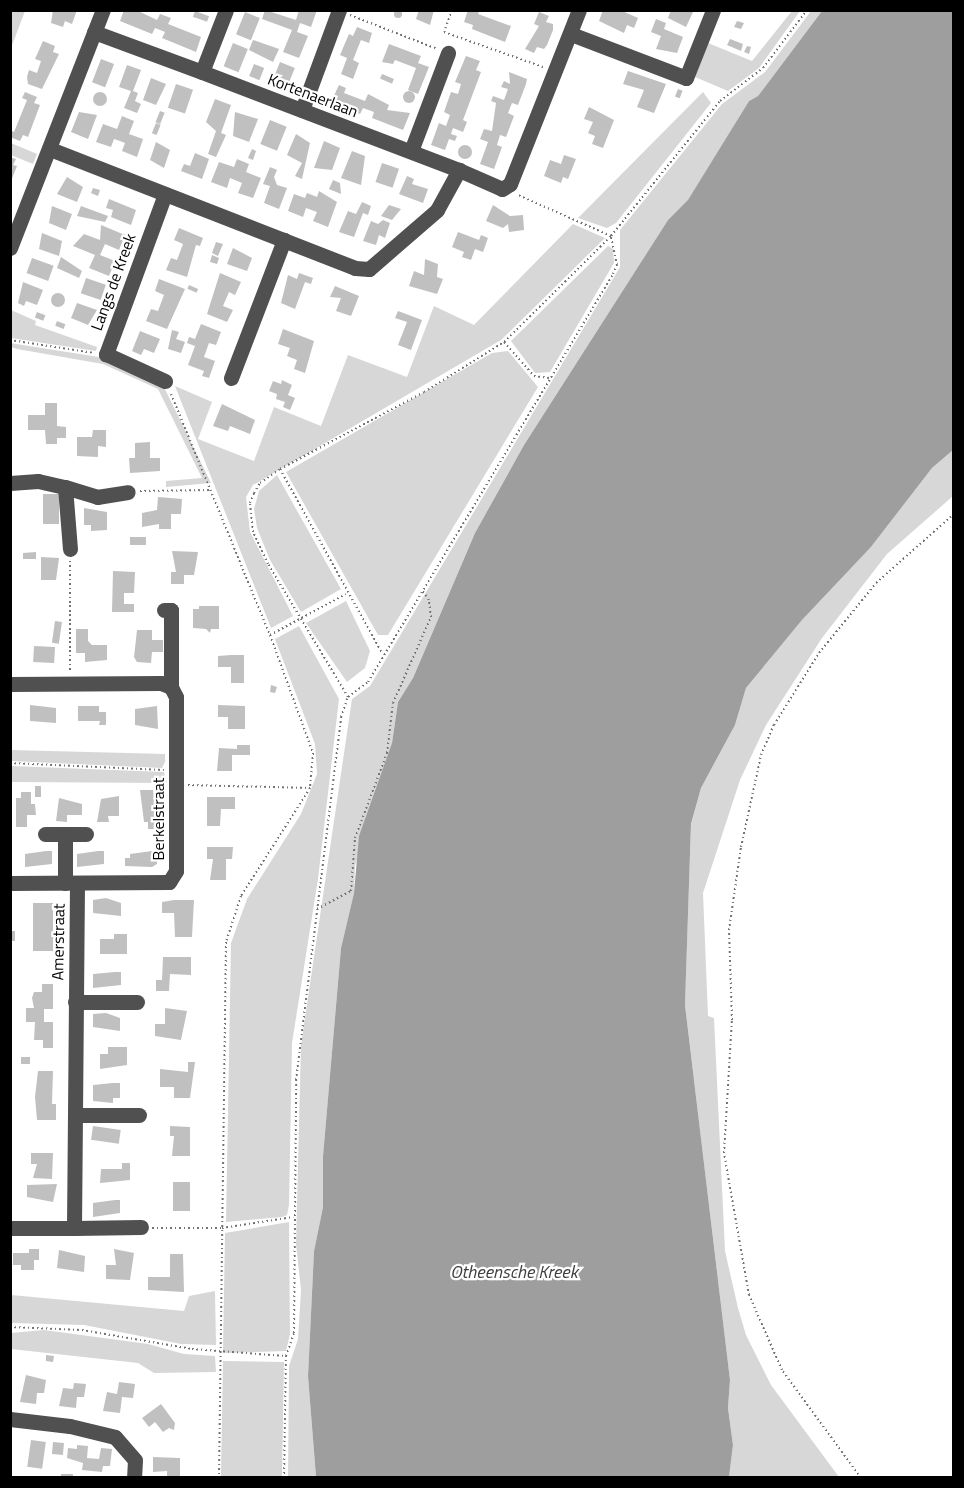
<!DOCTYPE html>
<html>
<head>
<meta charset="utf-8">
<style>
	body { margin:0 }
	#map { position:relative; width:964px; height:1488px; overflow:hidden; background:#fff; font-family:"Titillium Web",sans-serif }
	div>[style] { position:absolute }
	.green>* { inset:0; background:#d7d7d7; transform-origin:0 0 }
	.water>* { inset:0; background:#9e9e9e }
	.building>* { inset:0; background:#c0c0c0; transform-origin:0 0 }
	.round { border-radius:50% }
	.path>* { height:2px; margin-top:-1px; transform-origin:0; background:repeating-linear-gradient(90deg,#727272 0 1.5px,transparent 0 4.5px) }
	.minor>* { height:15px; margin:-7.5px; padding:0 7.5px; transform-origin:7.5px; border-radius:7.5px; background:#505050 }
	span { translate:-50% -50%; white-space:nowrap; text-align:center; line-height:1.15; -webkit-text-stroke:4.5px #fff; paint-order:stroke }
	.street-label { font-size:16px; color:#000 }
	.water-label { font-size:18px; color:#3f3f3f; font-style:italic }
	.frame { position:absolute; inset:0; border:12px solid #000; pointer-events:none }
</style>
</head>
<body>
<div id="map">
	<div class="green">
		<i style="clip-path:polygon(11px 10px,25px 11px,11px 48px,10px 11px)"></i>
		<i style="clip-path:polygon(792px 11px,800px 11px,759px 68px,728px 91px,695px 77px,708px 43px,752px 61px)"></i>
		<i style="clip-path:polygon(811px 11px,822px 11px,758px 96px,749px 101px,688px 201px,668px 220px,524px 445px,475px 533px,413px 678px,398px 702px,392px 743px,355px 866px,354px 893px,341px 948px,323px 1156px,323px 1207px,314px 1251px,308px 1376px,316px 1477px,288px 1478px,289px 1366px,298px 1339px,301px 1290px,296px 1244px,301px 1045px,352px 699px,370px 686px,620px 267px,620px 230px,722px 104px,765px 72px)"></i>
		<i style="clip-path:polygon(703px 92px,711px 103px,616px 223px,607px 228px,578px 218px)"></i>
		<i style="clip-path:polygon(11px 143px,37px 154px,33px 164px,11px 155px)"></i>
		<i style="clip-path:polygon(573px 224px,605px 238px,501px 340px,253px 485px,246px 497px,250px 532px,293px 616px,271px 628px,175px 386px,212px 402px,198px 439px,254px 461px,274px 407px,321px 426px,348px 355px,407px 377px,434px 306px,474px 325px)"></i>
		<i style="clip-path:polygon(608px 246px,613px 249px,614px 263px,550px 372px,535px 373px,511px 341px)"></i>
		<i style="clip-path:polygon(11px 310px,36px 321px,35px 325px,97px 347px,96px 351px,11px 338px)"></i>
		<i style="clip-path:polygon(10px 343px,105px 358px,162px 383px,211px 483px,166px 487px,166px 481px,202px 478px,158px 389px,103px 364px,17px 349px,11px 347px)"></i>
		<i style="clip-path:polygon(508px 351px,538px 387px,388px 635px,378px 635px,286px 472px,492px 353px)"></i>
		<i style="clip-path:polygon(953px 450px,953px 496px,887px 554px,822px 638px,766px 725px,740px 780px,703px 893px,708px 1016px,714px 1018px,725px 1251px,738px 1308px,746px 1335px,771px 1385px,839px 1477px,729px 1477px,733px 1445px,728px 1408px,730px 1380px,685px 1005px,691px 825px,701px 788px,735px 725px,746px 688px,802px 620px,871px 547px,932px 468px)"></i>
		<i style="clip-path:polygon(277px 475px,341px 589px,301px 612px,270px 560px,257px 528px,254px 509px,259px 491px)"></i>
		<i style="clip-path:polygon(346px 601px,370px 651px,365px 668px,347px 682px,306px 623px)"></i>
		<i style="clip-path:polygon(299px 626px,339px 699px,318px 879px,292px 1043px,289px 1205px,287px 1215px,282px 1217px,226px 1222px,231px 943px,247px 899px,301px 814px,317px 774px,315px 744px,275px 639px)"></i>
		<i style="clip-path:polygon(11px 750px,165px 754px,165px 762px,162px 768px,11px 761px)"></i>
		<i style="clip-path:polygon(11px 766px,164px 772px,167px 783px,11px 782px)"></i>
		<i style="clip-path:polygon(289px 1222px,290px 1334px,286px 1351px,223px 1353px,225px 1233px)"></i>
		<i style="clip-path:polygon(215px 1291px,216px 1345px,181px 1344px,84px 1325px,11px 1323px,11px 1295px,184px 1311px,189px 1296px)"></i>
		<i style="clip-path:polygon(44px 1330px,148px 1344px,184px 1354px,215px 1356px,216px 1372px,154px 1373px,138px 1363px,11px 1349px,11px 1333px)"></i>
		<i style="left:223px;top:1361px;width:61px;height:116px;rotate:1deg"></i>
	</div>
	<div class="water">
		<i style="clip-path:polygon(822px 11px,953px 11px,953px 450px,932px 468px,871px 547px,802px 620px,746px 688px,735px 725px,701px 788px,691px 824px,685px 1005px,730px 1380px,728px 1408px,733px 1445px,729px 1477px,316px 1477px,308px 1376px,314px 1251px,323px 1207px,323px 1156px,341px 948px,354px 893px,359px 836px,392px 743px,398px 702px,413px 678px,475px 533px,524px 445px,668px 220px,688px 200px,749px 101px,758px 96px)"></i>
	</div>
	<div class="building">
		<i class="round" style="left:394px;top:10px;width:8px;height:8px"></i>
		<i style="clip-path:polygon(53px 10px,77px 10px,72px 24px,65px 21px,63px 27px,51px 23px)"></i>
		<i style="clip-path:polygon(124px 10px,136px 10px,157px 20px,160px 14px,171px 18px,168px 24px,201px 37px,196px 52px,162px 38px,165px 32px,155px 28px,152px 34px,120px 21px)"></i>
		<i style="clip-path:polygon(265px 10px,296px 20px,299px 10px,317px 10px,311px 27px,300px 23px,297px 32px,308px 36px,299px 58px,283px 52px,292px 30px,262px 19px)"></i>
		<i style="clip-path:polygon(419px 10px,434px 10px,430px 25px,416px 19px)"></i>
		<i style="clip-path:polygon(468px 10px,480px 10px,478px 14px,511px 26px,505px 42px,472px 29px,473px 25px,464px 22px)"></i>
		<i style="clip-path:polygon(603px 10px,620px 10px,638px 18px,634px 28px,627px 25px,624px 33px,599px 21px)"></i>
		<i style="clip-path:polygon(671px 10px,694px 10px,686px 27px,668px 18px)"></i>
		<i style="left:195px;top:11px;width:15px;height:6px;rotate:20deg"></i>
		<i style="left:245px;top:12px;width:16px;height:24px;rotate:22deg"></i>
		<i style="clip-path:polygon(539px 12px,549px 16px,546px 22px,553px 24px,553px 30px,547px 45px,544px 49px,537px 47px,534px 53px,525px 49px,539px 26px,534px 24px)"></i>
		<i style="clip-path:polygon(656px 19px,666px 23px,664px 29px,683px 37px,677px 53px,656px 49px,661px 36px,651px 32px)"></i>
		<i style="clip-path:polygon(737px 21px,744px 23px,741px 29px,734px 27px)"></i>
		<i style="clip-path:polygon(357px 27px,372px 33px,369px 43px,361px 40px,353px 60px,359px 63px,353px 79px,341px 74px,347px 58px,340px 55px,349px 34px,353px 36px)"></i>
		<i style="clip-path:polygon(730px 39px,743px 44px,741px 51px,727px 45px)"></i>
		<i style="clip-path:polygon(253px 40px,279px 49px,273px 62px,249px 50px)"></i>
		<i style="clip-path:polygon(43px 41px,55px 46px,53px 52px,59px 54px,42px 89px,28px 84px,27px 77px,29px 70px,37px 73px,41px 61px,35px 59px)"></i>
		<i style="left:233px;top:43px;width:16px;height:25px;rotate:22deg"></i>
		<i style="clip-path:polygon(389px 44px,421px 56px,418px 63px,429px 67px,418px 94px,408px 90px,416px 68px,395px 60px,393px 64px,382px 62px)"></i>
		<i style="clip-path:polygon(747px 46px,751px 47px,749px 54px,744px 52px)"></i>
		<i style="clip-path:polygon(466px 56px,480px 61px,476px 70px,481px 72px,463px 120px,467px 122px,463px 132px,453px 128px,451px 134px,457px 136px,455px 141px,449px 139px,445px 150px,431px 145px,439px 123px,446px 126px,450px 115px,444px 112px,451px 92px,458px 94px,461px 84px,455px 82px)"></i>
		<i style="left:101px;top:59px;width:14px;height:25px;rotate:21deg"></i>
		<i style="left:280px;top:62px;width:16px;height:24px;rotate:22deg"></i>
		<i style="left:254px;top:64px;width:11px;height:13px;rotate:22deg"></i>
		<i style="clip-path:polygon(127px 65px,141px 70px,133px 91px,138px 93px,135px 101px,141px 104px,137px 113px,124px 108px,131px 91px,119px 87px)"></i>
		<i style="clip-path:polygon(628px 71px,666px 84px,654px 113px,637px 107px,644px 90px,623px 84px)"></i>
		<i style="clip-path:polygon(509px 72px,527px 79px,526px 84px,518px 105px,512px 103px,508px 113px,514px 116px,506px 137px,500px 135px,497px 145px,502px 147px,494px 169px,480px 164px,488px 142px,480px 139px,484px 129px,492px 131px,496px 103px,491px 101px,493px 96px,504px 100px,508px 89px,501px 87px,504px 81px,510px 84px)"></i>
		<i style="left:382px;top:74px;width:13px;height:5px;rotate:23deg"></i>
		<i style="clip-path:polygon(151px 78px,166px 84px,156px 105px,143px 100px)"></i>
		<i style="left:176px;top:84px;width:18px;height:25px;rotate:19deg"></i>
		<i style="clip-path:polygon(339px 85px,346px 88px,344px 93px,365px 101px,368px 94px,389px 105px,387px 110px,410px 113px,403px 130px,372px 118px,374px 112px,363px 108px,360px 114px,331px 102px)"></i>
		<i style="left:678px;top:89px;width:5px;height:8px;rotate:22deg"></i>
		<i class="round" style="left:403px;top:91px;width:12px;height:12px"></i>
		<i style="clip-path:polygon(25px 92px,37px 97px,34px 103px,40px 105px,28px 137px,23px 135px,20px 141px,10px 137px,10px 130px,14px 132px,27px 100px,22px 98px)"></i>
		<i class="round" style="left:93px;top:92px;width:14px;height:14px"></i>
		<i style="clip-path:polygon(215px 99px,231px 105px,221px 133px,226px 135px,216px 157px,208px 154px,216px 131px,206px 122px)"></i>
		<i style="clip-path:polygon(589px 107px,614px 120px,603px 148px,592px 144px,595px 136px,588px 133px,593px 122px,584px 119px)"></i>
		<i style="left:160px;top:111px;width:5px;height:12px;rotate:22deg"></i>
		<i style="clip-path:polygon(79px 112px,97px 115px,88px 139px,71px 132px)"></i>
		<i style="clip-path:polygon(235px 112px,258px 119px,249px 142px,233px 136px)"></i>
		<i style="clip-path:polygon(122px 116px,134px 121px,129px 134px,143px 139px,137px 157px,122px 151px,125px 143px,120px 141px,114px 139px,111px 147px,96px 142px,103px 124px,117px 129px)"></i>
		<i style="left:270px;top:120px;width:18px;height:26px;rotate:22deg"></i>
		<i style="left:156px;top:123px;width:5px;height:11px;rotate:22deg"></i>
		<i style="clip-path:polygon(296px 134px,310px 143px,302px 179px,295px 176px,302px 163px,287px 155px)"></i>
		<i style="clip-path:polygon(324px 141px,340px 148px,332px 170px,314px 168px)"></i>
		<i style="clip-path:polygon(156px 142px,170px 150px,164px 168px,150px 160px)"></i>
		<i class="round" style="left:458px;top:145px;width:14px;height:14px"></i>
		<i style="clip-path:polygon(252px 149px,256px 151px,253px 160px,248px 158px)"></i>
		<i style="clip-path:polygon(352px 151px,365px 156px,361px 185px,341px 178px)"></i>
		<i style="clip-path:polygon(195px 153px,209px 159px,202px 179px,181px 171px,184px 164px,190px 166px)"></i>
		<i style="clip-path:polygon(564px 155px,576px 159px,568px 179px,563px 177px,561px 183px,544px 176px,550px 160px,561px 164px)"></i>
		<i style="clip-path:polygon(10px 157px,16px 159px,13px 165px,17px 166px,11px 181px)"></i>
		<i style="clip-path:polygon(237px 159px,249px 164px,246px 172px,261px 178px,253px 198px,238px 193px,242px 183px,230px 178px,227px 188px,211px 182px,219px 162px,234px 167px)"></i>
		<i style="left:382px;top:163px;width:18px;height:20px;rotate:19deg"></i>
		<i style="clip-path:polygon(270px 167px,277px 170px,274px 177px,277px 185px,287px 188px,279px 209px,264px 203px,270px 186px,263px 184px)"></i>
		<i style="clip-path:polygon(407px 176px,414px 179px,412px 184px,428px 189px,423px 203px,399px 194px)"></i>
		<i style="clip-path:polygon(67px 177px,83px 187px,77px 202px,57px 194px)"></i>
		<i style="clip-path:polygon(333px 180px,340px 183px,341px 194px,329px 189px)"></i>
		<i style="clip-path:polygon(93px 188px,100px 190px,98px 196px,91px 193px)"></i>
		<i style="clip-path:polygon(319px 191px,337px 202px,328px 227px,313px 221px,317px 212px,306px 208px,303px 217px,288px 211px,294px 194px,305px 198px,307px 193px,317px 197px)"></i>
		<i style="clip-path:polygon(109px 199px,136px 210px,131px 225px,111px 217px,113px 210px,106px 208px)"></i>
		<i style="clip-path:polygon(362px 202px,371px 206px,368px 215px,363px 213px,354px 237px,339px 232px,348px 211px,356px 214px)"></i>
		<i style="clip-path:polygon(389px 205px,401px 209px,392px 220px,381px 216px)"></i>
		<i style="clip-path:polygon(493px 205px,510px 216px,523px 215px,524px 230px,509px 232px,508px 224px,503px 228px,486px 221px)"></i>
		<i style="clip-path:polygon(52px 206px,72px 214px,66px 230px,49px 223px)"></i>
		<i style="clip-path:polygon(81px 206px,108px 216px,105px 222px,77px 216px)"></i>
		<i style="clip-path:polygon(383px 220px,390px 223px,385px 238px,379px 235px,376px 245px,363px 241px,371px 221px,378px 224px)"></i>
		<i style="clip-path:polygon(101px 225px,125px 235px,119px 250px,105px 244px,100px 255px,115px 261px,109px 276px,89px 268px,95px 255px,73px 246px,84px 234px,100px 240px)"></i>
		<i style="clip-path:polygon(179px 228px,203px 238px,200px 246px,196px 245px,187px 277px,166px 270px,171px 258px,177px 260px,183px 244px,174px 240px)"></i>
		<i style="clip-path:polygon(458px 232px,479px 240px,481px 235px,488px 238px,483px 252px,475px 249px,471px 260px,462px 257px,464px 252px,452px 247px)"></i>
		<i style="clip-path:polygon(42px 233px,62px 241px,59px 256px,39px 249px)"></i>
		<i style="clip-path:polygon(216px 242px,223px 244px,218px 256px,212px 253px)"></i>
		<i style="clip-path:polygon(233px 248px,252px 258px,247px 271px,227px 264px)"></i>
		<i style="clip-path:polygon(212px 255px,219px 258px,217px 264px,210px 262px)"></i>
		<i style="clip-path:polygon(61px 257px,82px 271px,79px 278px,57px 268px)"></i>
		<i style="left:32px;top:258px;width:23px;height:16px;rotate:20deg"></i>
		<i style="clip-path:polygon(425px 259px,438px 264px,437px 277px,443px 279px,437px 294px,409px 286px,414px 271px,424px 275px)"></i>
		<i style="clip-path:polygon(220px 273px,241px 282px,235px 295px,229px 292px,223px 306px,233px 310px,227px 322px,207px 314px)"></i>
		<i style="clip-path:polygon(299px 273px,313px 278px,311px 284px,305px 282px,295px 309px,281px 303px,288px 275px,297px 279px)"></i>
		<i style="left:86px;top:278px;width:21px;height:16px;rotate:19deg"></i>
		<i style="clip-path:polygon(159px 279px,185px 289px,167px 329px,146px 321px,151px 309px,158px 311px,164px 295px,155px 291px)"></i>
		<i style="clip-path:polygon(23px 282px,43px 290px,37px 305px,26px 301px,24px 306px,18px 303px)"></i>
		<i style="left:189px;top:285px;width:10px;height:4px;rotate:24deg"></i>
		<i style="clip-path:polygon(335px 286px,359px 296px,351px 316px,336px 311px,341px 298px,330px 297px)"></i>
		<i class="round" style="left:51px;top:293px;width:14px;height:14px"></i>
		<i style="clip-path:polygon(77px 303px,97px 310px,88px 325px,71px 318px)"></i>
		<i style="clip-path:polygon(398px 311px,422px 320px,411px 350px,398px 345px,407px 322px,395px 318px)"></i>
		<i style="left:37px;top:312px;width:9px;height:6px;rotate:21deg"></i>
		<i style="left:57px;top:321px;width:9px;height:5px;rotate:21deg"></i>
		<i style="clip-path:polygon(201px 324px,221px 332px,216px 345px,209px 343px,204px 357px,215px 361px,209px 378px,202px 376px,204px 371px,188px 365px,195px 346px,187px 343px,189px 337px,195px 339px)"></i>
		<i style="clip-path:polygon(283px 329px,314px 341px,305px 373px,294px 369px,297px 360px,287px 356px,290px 348px,278px 344px)"></i>
		<i style="clip-path:polygon(172px 330px,179px 332px,176px 339px,185px 342px,181px 353px,168px 349px)"></i>
		<i style="clip-path:polygon(140px 331px,160px 339px,154px 353px,144px 349px,141px 355px,132px 351px)"></i>
		<i style="clip-path:polygon(282px 380px,292px 385px,288px 395px,295px 398px,290px 410px,283px 407px,285px 402px,276px 399px,277px 394px,269px 391px,273px 381px,281px 384px)"></i>
		<i style="clip-path:polygon(45px 403px,57px 403px,57px 426px,66px 427px,66px 438px,57px 438px,57px 444px,46px 444px,45px 430px,28px 430px,28px 415px,45px 415px)"></i>
		<i style="clip-path:polygon(222px 404px,255px 420px,250px 434px,230px 426px,228px 431px,213px 426px)"></i>
		<i style="clip-path:polygon(93px 430px,106px 430px,106px 447px,98px 446px,98px 457px,77px 456px,77px 437px,92px 437px)"></i>
		<i style="clip-path:polygon(150px 442px,150px 458px,160px 458px,160px 471px,130px 473px,129px 458px,135px 458px,135px 443px)"></i>
		<i style="left:43px;top:494px;width:16px;height:30px"></i>
		<i style="clip-path:polygon(158px 497px,182px 499px,181px 514px,171px 514px,171px 529px,159px 529px,159px 524px,142px 527px,142px 513px,157px 510px)"></i>
		<i style="clip-path:polygon(84px 508px,107px 512px,107px 530px,91px 531px,91px 525px,84px 525px)"></i>
		<i style="left:130px;top:537px;width:16px;height:8px"></i>
		<i style="clip-path:polygon(172px 551px,198px 552px,194px 575px,184px 575px,184px 584px,171px 584px,171px 572px,176px 572px)"></i>
		<i style="clip-path:polygon(36px 552px,36px 559px,23px 559px,23px 553px)"></i>
		<i style="clip-path:polygon(41px 557px,59px 558px,56px 580px,41px 580px)"></i>
		<i style="clip-path:polygon(113px 571px,135px 572px,134px 593px,124px 593px,124px 604px,134px 604px,134px 612px,112px 612px)"></i>
		<i style="clip-path:polygon(199px 606px,219px 606px,219px 629px,211px 629px,210px 633px,206px 629px,193px 628px,193px 609px,199px 609px)"></i>
		<i style="left:55px;top:621px;width:7px;height:22px;rotate:8deg"></i>
		<i style="clip-path:polygon(76px 629px,88px 629px,88px 641px,92px 645px,107px 645px,107px 660px,85px 662px,85px 653px,76px 653px)"></i>
		<i style="clip-path:polygon(137px 630px,152px 630px,152px 640px,163px 640px,163px 652px,152px 652px,151px 663px,137px 662px,134px 657px)"></i>
		<i style="left:34px;top:646px;width:21px;height:16px;rotate:3deg"></i>
		<i style="clip-path:polygon(231px 655px,244px 655px,244px 683px,231px 683px,231px 667px,218px 667px,218px 656px)"></i>
		<i style="clip-path:polygon(271px 685px,277px 687px,275px 693px,270px 692px)"></i>
		<i style="clip-path:polygon(30px 705px,56px 708px,56px 723px,30px 721px)"></i>
		<i style="clip-path:polygon(218px 705px,245px 706px,245px 729px,228px 729px,228px 717px,218px 717px)"></i>
		<i style="clip-path:polygon(78px 706px,99px 706px,99px 712px,106px 712px,106px 725px,99px 725px,100px 721px,78px 721px)"></i>
		<i style="clip-path:polygon(157px 706px,158px 729px,135px 725px,135px 709px)"></i>
		<i style="clip-path:polygon(237px 745px,250px 745px,250px 755px,232px 755px,232px 771px,217px 771px,219px 748px,237px 749px)"></i>
		<i style="left:35px;top:786px;width:6px;height:11px"></i>
		<i style="clip-path:polygon(140px 790px,153px 790px,157px 829px,148px 829px,148px 822px,144px 822px)"></i>
		<i style="clip-path:polygon(21px 792px,31px 792px,31px 804px,35px 804px,36px 815px,27px 815px,27px 827px,16px 827px,16px 798px,21px 798px)"></i>
		<i style="clip-path:polygon(119px 796px,119px 816px,108px 816px,109px 822px,97px 822px,101px 799px)"></i>
		<i style="clip-path:polygon(207px 797px,235px 797px,235px 809px,221px 809px,220px 826px,207px 826px)"></i>
		<i style="clip-path:polygon(59px 798px,82px 804px,82px 815px,67px 815px,67px 822px,56px 821px)"></i>
		<i style="clip-path:polygon(207px 847px,233px 847px,232px 859px,226px 859px,226px 880px,210px 880px,213px 859px,207px 859px)"></i>
		<i style="clip-path:polygon(46px 851px,52px 851px,52px 864px,25px 867px,25px 854px)"></i>
		<i style="clip-path:polygon(98px 851px,104px 851px,104px 864px,77px 867px,77px 854px)"></i>
		<i style="clip-path:polygon(152px 851px,157px 851px,157px 864px,152px 867px,125px 866px,125px 858px,130px 858px,130px 854px)"></i>
		<i style="clip-path:polygon(106px 898px,121px 903px,121px 916px,93px 913px,93px 900px)"></i>
		<i style="clip-path:polygon(174px 900px,194px 900px,192px 937px,175px 937px,174px 913px,162px 913px,162px 902px)"></i>
		<i style="left:33px;top:903px;width:20px;height:48px"></i>
		<i style="left:10px;top:931px;width:5px;height:10px"></i>
		<i style="clip-path:polygon(114px 934px,127px 934px,127px 954px,100px 954px,100px 939px,114px 939px)"></i>
		<i style="clip-path:polygon(163px 957px,191px 957px,191px 975px,170px 974px,169px 991px,156px 991px,156px 980px,162px 980px)"></i>
		<i style="clip-path:polygon(115px 972px,121px 972px,121px 985px,93px 988px,93px 974px)"></i>
		<i style="clip-path:polygon(42px 984px,53px 984px,53px 1009px,44px 1009px,44px 1022px,53px 1022px,53px 1048px,43px 1048px,43px 1040px,34px 1040px,35px 1022px,26px 1022px,26px 1008px,34px 1008px,32px 998px,34px 992px,42px 992px)"></i>
		<i style="clip-path:polygon(165px 1008px,187px 1011px,181px 1040px,155px 1036px,155px 1024px,165px 1024px)"></i>
		<i style="clip-path:polygon(106px 1013px,120px 1018px,120px 1031px,93px 1027px,93px 1014px)"></i>
		<i style="clip-path:polygon(108px 1047px,127px 1047px,127px 1065px,100px 1069px,100px 1054px,108px 1054px)"></i>
		<i style="left:21px;top:1057px;width:9px;height:7px"></i>
		<i style="clip-path:polygon(188px 1062px,195px 1062px,190px 1098px,174px 1098px,174px 1087px,160px 1087px,160px 1069px,188px 1072px)"></i>
		<i style="clip-path:polygon(38px 1071px,53px 1071px,52px 1104px,56px 1104px,56px 1120px,37px 1120px,35px 1097px)"></i>
		<i style="clip-path:polygon(113px 1083px,120px 1083px,120px 1098px,113px 1098px,113px 1103px,93px 1101px,93px 1085px)"></i>
		<i style="left:93px;top:1126px;width:28px;height:14px;rotate:8deg"></i>
		<i style="clip-path:polygon(170px 1126px,190px 1127px,190px 1156px,172px 1156px,174px 1136px,170px 1136px)"></i>
		<i style="clip-path:polygon(31px 1153px,53px 1153px,52px 1179px,33px 1178px,37px 1164px,31px 1164px)"></i>
		<i style="clip-path:polygon(122px 1163px,130px 1163px,130px 1180px,100px 1183px,101px 1169px,122px 1169px)"></i>
		<i style="left:173px;top:1182px;width:17px;height:29px"></i>
		<i style="clip-path:polygon(57px 1184px,53px 1202px,27px 1197px,27px 1185px)"></i>
		<i style="clip-path:polygon(115px 1200px,120px 1200px,120px 1213px,93px 1217px,93px 1203px)"></i>
		<i style="clip-path:polygon(29px 1249px,39px 1249px,39px 1260px,34px 1260px,34px 1270px,21px 1270px,21px 1265px,13px 1265px,13px 1253px,29px 1253px)"></i>
		<i style="clip-path:polygon(114px 1249px,134px 1253px,130px 1280px,106px 1279px,106px 1265px,116px 1265px)"></i>
		<i style="clip-path:polygon(59px 1250px,85px 1256px,84px 1272px,57px 1268px)"></i>
		<i style="clip-path:polygon(170px 1254px,183px 1254px,184px 1292px,148px 1290px,148px 1277px,170px 1277px)"></i>
		<i style="clip-path:polygon(46px 1355px,54px 1356px,53px 1362px,46px 1361px)"></i>
		<i style="clip-path:polygon(26px 1375px,46px 1380px,44px 1393px,37px 1393px,36px 1404px,20px 1402px)"></i>
		<i style="clip-path:polygon(119px 1382px,135px 1384px,133px 1398px,122px 1397px,120px 1413px,103px 1411px,107px 1392px,117px 1394px)"></i>
		<i style="clip-path:polygon(74px 1383px,86px 1384px,84px 1397px,77px 1397px,76px 1408px,59px 1406px,63px 1388px,73px 1389px)"></i>
		<i style="clip-path:polygon(161px 1404px,175px 1423px,174px 1430px,169px 1428px,163px 1432px,155px 1422px,149px 1427px,142px 1418px)"></i>
		<i style="left:31px;top:1440px;width:15px;height:27px;rotate:8deg"></i>
		<i style="left:53px;top:1442px;width:11px;height:12px;rotate:5deg"></i>
		<i style="clip-path:polygon(77px 1445px,88px 1446px,87px 1458px,99px 1459px,101px 1448px,112px 1449px,110px 1466px,103px 1466px,102px 1472px,82px 1470px,83px 1463px,67px 1458px,68px 1448px,77px 1449px)"></i>
		<i style="clip-path:polygon(153px 1457px,180px 1458px,180px 1478px,167px 1478px,167px 1471px,153px 1472px)"></i>
		<i style="left:61px;top:1474px;width:12px;height:4px"></i>
	</div>
	<div class="path">
		<i style="left:452px;top:10px;width:23px;rotate:110deg"></i>
		<i style="left:444px;top:32px;width:105px;rotate:19.5deg"></i>
		<i style="left:350px;top:15px;width:93px;rotate:21.3deg"></i>
		<i style="left:10px;top:340px;width:85px;rotate:8.8deg"></i>
		<i style="left:504px;top:342px;width:45px;rotate:48.6deg"></i>
		<i style="left:534px;top:376px;width:16px;rotate:7deg"></i>
		<i style="left:171px;top:394px;width:261px;rotate:67.7deg"></i>
		<i style="left:270px;top:635px;width:126px;rotate:70deg"></i>
		<i style="left:313px;top:753px;width:35px;rotate:95deg"></i>
		<i style="left:310px;top:788px;width:128px;rotate:122.6deg"></i>
		<i style="left:241px;top:896px;width:48px;rotate:108.1deg"></i>
		<i style="left:226px;top:942px;width:536px;rotate:90.75deg"></i>
		<i style="left:280px;top:469px;width:210px;rotate:61deg"></i>
		<i style="left:140px;top:491px;width:72px;rotate:-0.8deg"></i>
		<i style="left:270px;top:635px;width:86px;rotate:-28.3deg"></i>
		<i style="left:70px;top:670px;width:110px;rotate:-90deg"></i>
		<i style="left:348px;top:697px;width:155px;rotate:-121deg"></i>
		<i style="left:268px;top:564px;width:35px;rotate:-115deg"></i>
		<i style="left:253px;top:532px;width:29px;rotate:-96deg"></i>
		<i style="left:250px;top:503px;width:11px;rotate:-68deg"></i>
		<i style="left:254px;top:493px;width:12px;rotate:-59deg"></i>
		<i style="left:260px;top:483px;width:24px;rotate:-35deg"></i>
		<i style="left:280px;top:469px;width:163px;rotate:-28.1deg"></i>
		<i style="left:424px;top:392px;width:94px;rotate:-32deg"></i>
		<i style="left:504px;top:342px;width:151px;rotate:-44.7deg"></i>
		<i style="left:611px;top:236px;width:102px;rotate:-156.2deg"></i>
		<i style="left:10px;top:763px;width:154px;rotate:2.6deg"></i>
		<i style="left:188px;top:785px;width:122px;rotate:1.4deg"></i>
		<i style="left:317px;top:909px;width:38px;rotate:-28deg"></i>
		<i style="left:351px;top:891px;width:53px;rotate:-85.7deg"></i>
		<i style="left:355px;top:838px;width:91px;rotate:-69.4deg"></i>
		<i style="left:387px;top:753px;width:50px;rotate:-83.2deg"></i>
		<i style="left:393px;top:703px;width:94px;rotate:-66.2deg"></i>
		<i style="left:431px;top:617px;width:17px;rotate:-97deg"></i>
		<i style="left:429px;top:600px;width:12px;rotate:-125deg"></i>
		<i style="left:152px;top:1228px;width:70px"></i>
		<i style="left:222px;top:1228px;width:72px;rotate:-8.8deg"></i>
		<i style="left:10px;top:1327px;width:72px;rotate:2.4deg"></i>
		<i style="left:82px;top:1330px;width:112px;rotate:9.8deg"></i>
		<i style="left:192px;top:1349px;width:94px;rotate:4.3deg"></i>
		<i style="left:284px;top:1478px;width:122px;rotate:-89.1deg"></i>
		<i style="left:286px;top:1356px;width:24px;rotate:-71deg"></i>
		<i style="left:294px;top:1333px;width:253px;rotate:-89.5deg"></i>
		<i style="left:296px;top:1080px;width:366px;rotate:-82.9deg"></i>
		<i style="left:341px;top:717px;width:21px;rotate:-71deg"></i>
		<i style="left:348px;top:697px;width:25px;rotate:-37deg"></i>
		<i style="left:368px;top:682px;width:476px;rotate:-59deg"></i>
		<i style="left:613px;top:274px;width:10px;rotate:-66deg"></i>
		<i style="left:617px;top:265px;width:30px;rotate:-102deg"></i>
		<i style="left:611px;top:236px;width:174px;rotate:-51.1deg"></i>
		<i style="left:720px;top:101px;width:54px;rotate:-37.5deg"></i>
		<i style="left:763px;top:68px;width:73px;rotate:-52.8deg"></i>
		<i style="left:861px;top:1478px;width:134px;rotate:-126.2deg"></i>
		<i style="left:782px;top:1370px;width:82px;rotate:-113.7deg"></i>
		<i style="left:749px;top:1295px;width:144px;rotate:-100deg"></i>
		<i style="left:724px;top:1153px;width:133px;rotate:-86.6deg"></i>
		<i style="left:732px;top:1020px;width:90px;rotate:-91.9deg"></i>
		<i style="left:729px;top:930px;width:84px;rotate:-81.8deg"></i>
		<i style="left:741px;top:847px;width:94px;rotate:-77.7deg"></i>
		<i style="left:761px;top:755px;width:33px;rotate:-67deg"></i>
		<i style="left:774px;top:725px;width:85px;rotate:-58deg"></i>
		<i style="left:819px;top:653px;width:90px;rotate:-50.8deg"></i>
		<i style="left:876px;top:583px;width:104px;rotate:-41.5deg"></i>
	</div>
	<div class="minor">
		<i style="left:226px;top:10px;width:66px;rotate:111.2deg"></i>
		<i style="left:202px;top:72px;width:275px;rotate:20.9deg"></i>
		<i style="left:94px;top:32px;width:115px;rotate:20.3deg"></i>
		<i style="left:571px;top:34px;width:123px;rotate:20.9deg"></i>
		<i style="left:686px;top:78px;width:73px;rotate:-68.3deg"></i>
		<i style="left:302px;top:110px;width:107px;rotate:-69.7deg"></i>
		<i style="left:50px;top:149px;width:327px;rotate:21.3deg"></i>
		<i style="left:355px;top:268px;width:14px;rotate:4deg"></i>
		<i style="left:369px;top:269px;width:90px;rotate:-40.9deg"></i>
		<i style="left:437px;top:210px;width:46px;rotate:-61.2deg"></i>
		<i style="left:459px;top:170px;width:47px;rotate:23.8deg"></i>
		<i style="left:502px;top:189px;width:9px;rotate:-32deg"></i>
		<i style="left:510px;top:184px;width:187px;rotate:-68.4deg"></i>
		<i style="left:411px;top:151px;width:105px;rotate:-69.3deg"></i>
		<i style="left:165px;top:194px;width:171px;rotate:110.2deg"></i>
		<i style="left:106px;top:354px;width:65px;rotate:24.6deg"></i>
		<i style="left:10px;top:248px;width:256px;rotate:-68.7deg"></i>
		<i style="left:231px;top:378px;width:148px;rotate:-69deg"></i>
		<i style="left:10px;top:483px;width:28px;rotate:-4deg"></i>
		<i style="left:38px;top:481px;width:28px;rotate:13deg"></i>
		<i style="left:70px;top:549px;width:62px;rotate:-94.6deg"></i>
		<i style="left:65px;top:487px;width:34px;rotate:17deg"></i>
		<i style="left:97px;top:497px;width:31px;rotate:-9deg"></i>
		<i style="left:164px;top:610px;width:7px"></i>
		<i style="left:171px;top:610px;width:77px;rotate:90deg"></i>
		<i style="left:10px;top:684px;width:151px;rotate:-0.4deg"></i>
		<i style="left:161px;top:683px;width:11px;rotate:22deg"></i>
		<i style="left:171px;top:687px;width:11px;rotate:63deg"></i>
		<i style="left:176px;top:697px;width:174px;rotate:90deg"></i>
		<i style="left:176px;top:871px;width:13px;rotate:122deg"></i>
		<i style="left:169px;top:882px;width:159px;rotate:179.6deg"></i>
		<i style="left:45px;top:834px;width:41px"></i>
		<i style="left:65px;top:883px;width:47px;rotate:-90deg"></i>
		<i style="left:75px;top:1002px;width:62px"></i>
		<i style="left:75px;top:1115px;width:64px"></i>
		<i style="left:10px;top:1228px;width:64px"></i>
		<i style="left:74px;top:1228px;width:344px;rotate:-89.5deg"></i>
		<i style="left:74px;top:1228px;width:67px;rotate:-0.9deg"></i>
		<i style="left:10px;top:1419px;width:60px;rotate:6.7deg"></i>
		<i style="left:70px;top:1426px;width:46px;rotate:13.7deg"></i>
		<i style="left:115px;top:1437px;width:30px;rotate:49deg"></i>
		<i style="left:135px;top:1460px;width:18px;rotate:93deg"></i>
	</div>
	<div class="street-label">
		<span style="left:313px;top:95px;rotate:21deg">Kortenaerlaan</span>
		<span style="left:113px;top:282px;rotate:-70deg">Langs de Kreek</span>
		<span style="left:158px;top:819px;rotate:-90deg">Berkelstraat</span>
		<span style="left:58px;top:942px;rotate:-89deg">Amerstraat</span>
	</div>
	<div class="water-label">
		<span style="left:514px;top:1272px">Otheensche Kreek</span>
	</div>
	<div class="frame"></div>
</div>
</body>
</html>
